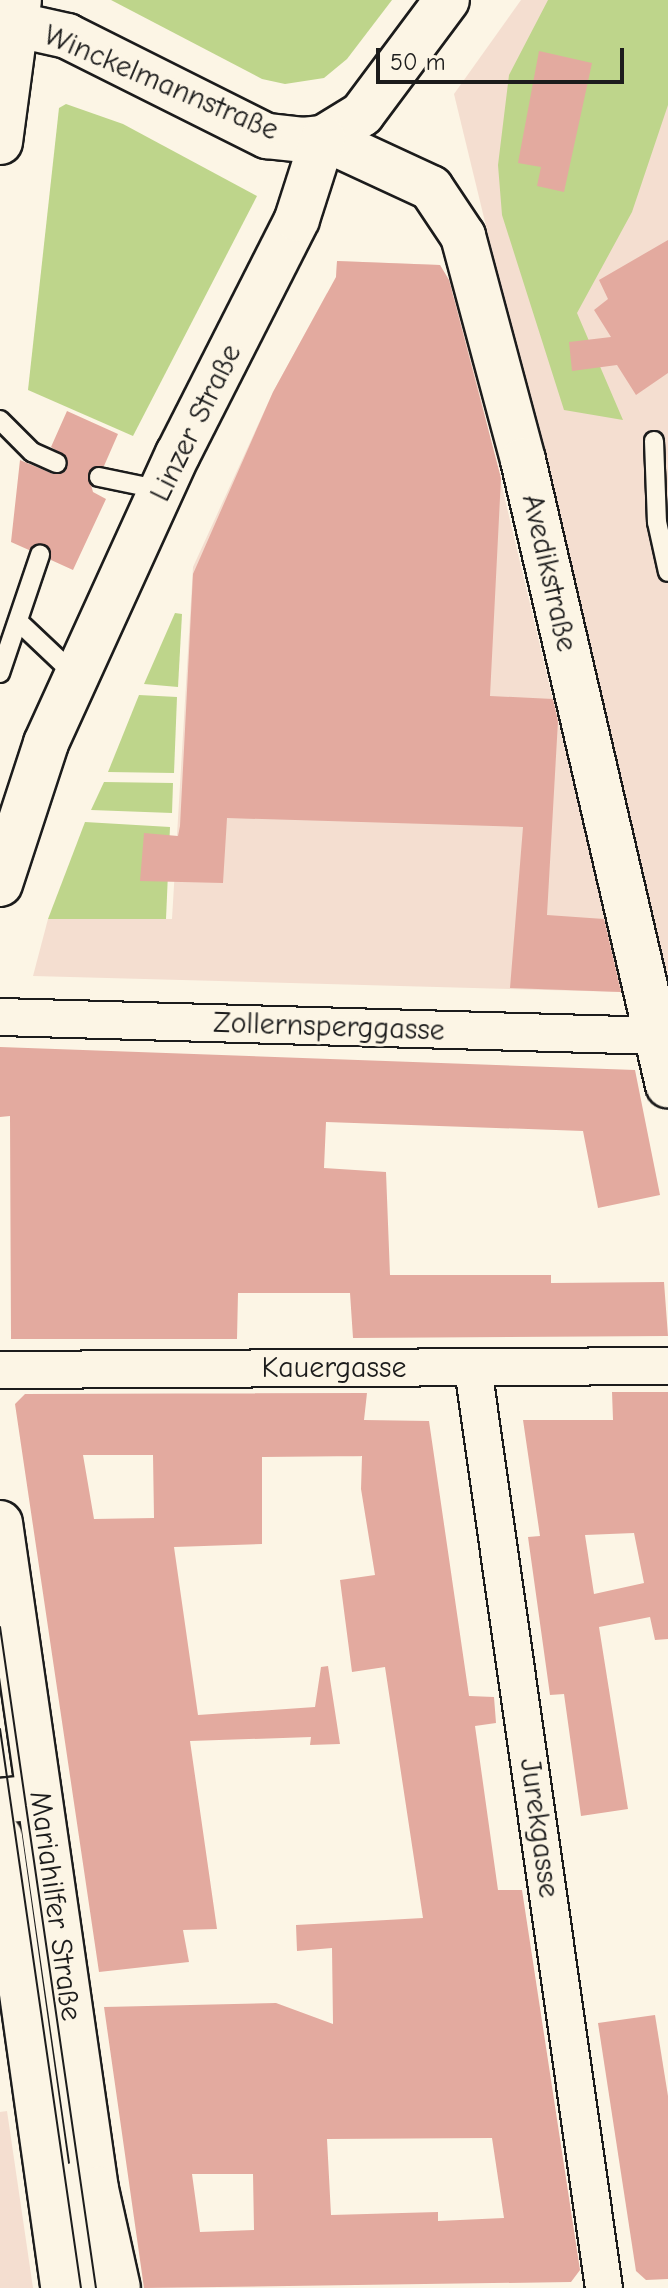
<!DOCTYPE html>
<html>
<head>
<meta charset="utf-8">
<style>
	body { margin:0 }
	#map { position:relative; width:668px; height:2288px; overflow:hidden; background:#fcf5e5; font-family:"Comic Neue",sans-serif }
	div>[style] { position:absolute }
	.built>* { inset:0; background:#f4ded0 }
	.green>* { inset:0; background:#bed58b }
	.building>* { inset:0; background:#e3aa9f }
	.roads { filter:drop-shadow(2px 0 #1c1c1c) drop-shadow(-2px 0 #1c1c1c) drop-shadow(0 2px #1c1c1c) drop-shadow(0 -2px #1c1c1c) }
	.lane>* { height:18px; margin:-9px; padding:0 9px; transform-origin:9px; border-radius:9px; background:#fcf5e5 }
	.street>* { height:36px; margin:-18px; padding:0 18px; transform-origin:18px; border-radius:18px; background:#fcf5e5 }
	.secondary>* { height:44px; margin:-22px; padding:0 22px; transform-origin:22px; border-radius:22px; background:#fcf5e5 }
	.tram>* { height:2px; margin:-1px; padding:0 1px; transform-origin:1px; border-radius:1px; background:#1c1c1c }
	span { translate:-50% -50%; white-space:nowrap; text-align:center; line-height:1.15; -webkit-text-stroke:6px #fcf5e5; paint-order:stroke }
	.street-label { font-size:30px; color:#1c1c1c }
	.scale { position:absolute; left:376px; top:48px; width:248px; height:36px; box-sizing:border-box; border:4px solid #1c1c1c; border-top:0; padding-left:10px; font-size:24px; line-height:28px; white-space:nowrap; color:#1c1c1c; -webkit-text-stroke:6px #fcf5e5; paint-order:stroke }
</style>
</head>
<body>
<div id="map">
	<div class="built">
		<i style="clip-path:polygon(521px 0,668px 0,668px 977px,454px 94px)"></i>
		<i style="clip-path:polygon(337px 261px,440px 265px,453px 287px,451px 298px,457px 299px,623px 992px,33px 976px,48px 919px,172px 919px,193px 567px,273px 392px,327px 293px,335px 292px)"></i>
		<i style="clip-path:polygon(7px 2111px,33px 2288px,0 2288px,0 2112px)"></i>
	</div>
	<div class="green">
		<i style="clip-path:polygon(111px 0,392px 0,347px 59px,324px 78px,285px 84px,262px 79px)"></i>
		<i style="clip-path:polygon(548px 0,668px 0,668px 105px,632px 212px,577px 313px,623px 420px,564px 410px,502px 215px,498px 165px,509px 75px)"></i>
		<i style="clip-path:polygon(66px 104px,123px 124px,257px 196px,133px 436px,28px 390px,59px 108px)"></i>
		<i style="clip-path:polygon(175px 613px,182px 614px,178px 687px,144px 684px)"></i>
		<i style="clip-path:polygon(139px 695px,177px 697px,174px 773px,108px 772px)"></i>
		<i style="clip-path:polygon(104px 782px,173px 783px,172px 813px,91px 810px)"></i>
		<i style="clip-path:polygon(85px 822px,170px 827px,166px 919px,48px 919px)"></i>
	</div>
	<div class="building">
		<i style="clip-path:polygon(539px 51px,592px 63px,564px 192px,537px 186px,541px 167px,518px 163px)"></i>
		<i style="clip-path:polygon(668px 240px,668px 373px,636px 395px,617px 365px,572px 371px,569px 342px,611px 337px,594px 310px,608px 299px,599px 280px)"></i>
		<i style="clip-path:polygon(337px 261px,440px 265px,449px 280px,501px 478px,490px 696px,553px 699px,558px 721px,547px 915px,604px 919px,621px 992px,510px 988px,523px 827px,227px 818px,223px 883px,140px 881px,144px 833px,178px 836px,180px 826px,193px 574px,273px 392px,336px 277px)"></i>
		<i style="clip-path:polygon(67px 411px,118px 434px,104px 466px,95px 466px,88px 474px,93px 492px,106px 499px,73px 570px,51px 560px,45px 544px,29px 550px,11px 542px,20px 460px,53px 474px,65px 472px,67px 457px,51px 447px)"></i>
		<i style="clip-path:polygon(0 1047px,635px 1070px,660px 1195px,598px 1208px,583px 1131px,326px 1122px,324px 1168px,386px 1172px,390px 1275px,551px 1275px,551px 1283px,664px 1282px,668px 1336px,353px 1338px,350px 1293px,238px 1293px,237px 1339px,11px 1339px,10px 1116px,0 1117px)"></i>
		<i style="clip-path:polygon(evenodd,612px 1392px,668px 1392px,668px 1639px,655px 1640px,650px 1617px,599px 1627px,628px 1809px,581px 1816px,564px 1694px,550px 1695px,528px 1537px,540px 1536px,523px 1420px,613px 1420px,612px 1392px,634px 1533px,644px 1583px,594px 1594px,585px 1535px,634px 1533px)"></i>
		<i style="clip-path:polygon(evenodd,367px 1393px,364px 1420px,429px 1421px,469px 1696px,494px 1697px,496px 1723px,475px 1726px,498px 1890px,522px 1890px,580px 2270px,571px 2282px,144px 2288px,104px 2007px,276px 2003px,333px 2024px,332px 1948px,297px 1951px,296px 1925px,423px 1918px,385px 1667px,352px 1672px,340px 1580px,375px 1575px,361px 1489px,362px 1456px,262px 1457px,262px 1544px,174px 1547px,198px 1715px,315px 1707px,321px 1667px,328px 1666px,340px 1744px,310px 1745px,311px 1737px,190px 1741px,217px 1929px,183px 1930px,189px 1962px,99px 1972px,15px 1404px,25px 1394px,367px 1393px,83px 1455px,153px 1455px,154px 1518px,94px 1519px,83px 1455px,367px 1393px,492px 2138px,504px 2218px,438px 2221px,438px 2212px,331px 2215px,327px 2139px,492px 2138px,367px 1393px,192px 2174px,253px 2174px,254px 2230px,200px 2232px,192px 2174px)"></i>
		<i style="clip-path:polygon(655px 2015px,668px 2096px,668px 2279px,646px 2280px,636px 2271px,598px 2023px)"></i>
	</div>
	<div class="roads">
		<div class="lane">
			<i style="left:0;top:420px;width:45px;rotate:45deg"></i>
			<i style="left:32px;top:452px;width:27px;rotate:24deg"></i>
			<i style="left:654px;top:441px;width:81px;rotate:87.9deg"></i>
			<i style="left:657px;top:522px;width:51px;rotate:77.6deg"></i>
			<i style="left:99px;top:477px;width:64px;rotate:11.7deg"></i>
			<i style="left:21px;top:624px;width:77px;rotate:43.4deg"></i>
			<i style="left:0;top:673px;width:125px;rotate:-71.3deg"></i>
			<i style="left:72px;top:2172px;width:117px;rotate:81.7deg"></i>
		</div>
		<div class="street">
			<i style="left:0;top:1017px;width:658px;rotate:1.65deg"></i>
			<i style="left:473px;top:1368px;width:929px;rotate:81.9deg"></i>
			<i style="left:0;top:1370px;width:668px;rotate:-0.34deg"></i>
		</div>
		<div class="secondary">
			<i style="left:0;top:21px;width:69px;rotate:12.6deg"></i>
			<i style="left:67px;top:36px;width:224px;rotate:26.6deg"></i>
			<i style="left:267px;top:136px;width:36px;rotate:6deg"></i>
			<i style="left:303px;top:140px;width:20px;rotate:-6deg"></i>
			<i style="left:323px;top:138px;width:46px;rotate:-31.6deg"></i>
			<i style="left:362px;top:114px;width:142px;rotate:-53.3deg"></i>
			<i style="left:323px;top:138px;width:119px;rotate:24.8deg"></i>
			<i style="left:431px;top:188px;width:58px;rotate:56.3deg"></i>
			<i style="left:463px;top:236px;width:232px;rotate:75deg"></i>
			<i style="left:523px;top:460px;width:642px;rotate:76.94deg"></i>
			<i style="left:0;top:142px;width:143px;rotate:-82.4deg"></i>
			<i style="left:0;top:884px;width:148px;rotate:-71.9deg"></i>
			<i style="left:46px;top:743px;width:318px;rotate:-65.5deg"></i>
			<i style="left:178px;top:454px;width:263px;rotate:-63.1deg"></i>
			<i style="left:297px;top:219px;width:85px;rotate:-72.2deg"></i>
			<i style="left:0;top:1523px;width:673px;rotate:81.8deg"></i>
			<i style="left:96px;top:2189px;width:101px;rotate:77.5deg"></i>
			<i style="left:0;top:1801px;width:39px;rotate:-6deg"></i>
			<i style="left:0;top:1837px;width:455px;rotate:82deg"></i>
		</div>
	</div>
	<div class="tram">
		<i style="left:0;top:1627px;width:668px;rotate:81.74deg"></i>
		<i style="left:0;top:1729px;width:565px;rotate:81.76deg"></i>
	</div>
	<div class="street-label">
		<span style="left:161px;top:83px;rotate:23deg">Winckelmannstraße</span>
		<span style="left:196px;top:423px;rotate:-64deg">Linzer Straße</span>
		<span style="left:549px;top:573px;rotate:77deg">Avedikstraße</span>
		<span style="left:329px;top:1027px;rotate:2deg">Zollernsperggasse</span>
		<span style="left:334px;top:1368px">Kauergasse</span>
		<span style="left:539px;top:1828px;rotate:82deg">Jurekgasse</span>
		<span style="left:55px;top:1906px;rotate:82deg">Mariahilfer Straße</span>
	</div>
	<div class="scale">50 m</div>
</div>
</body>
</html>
